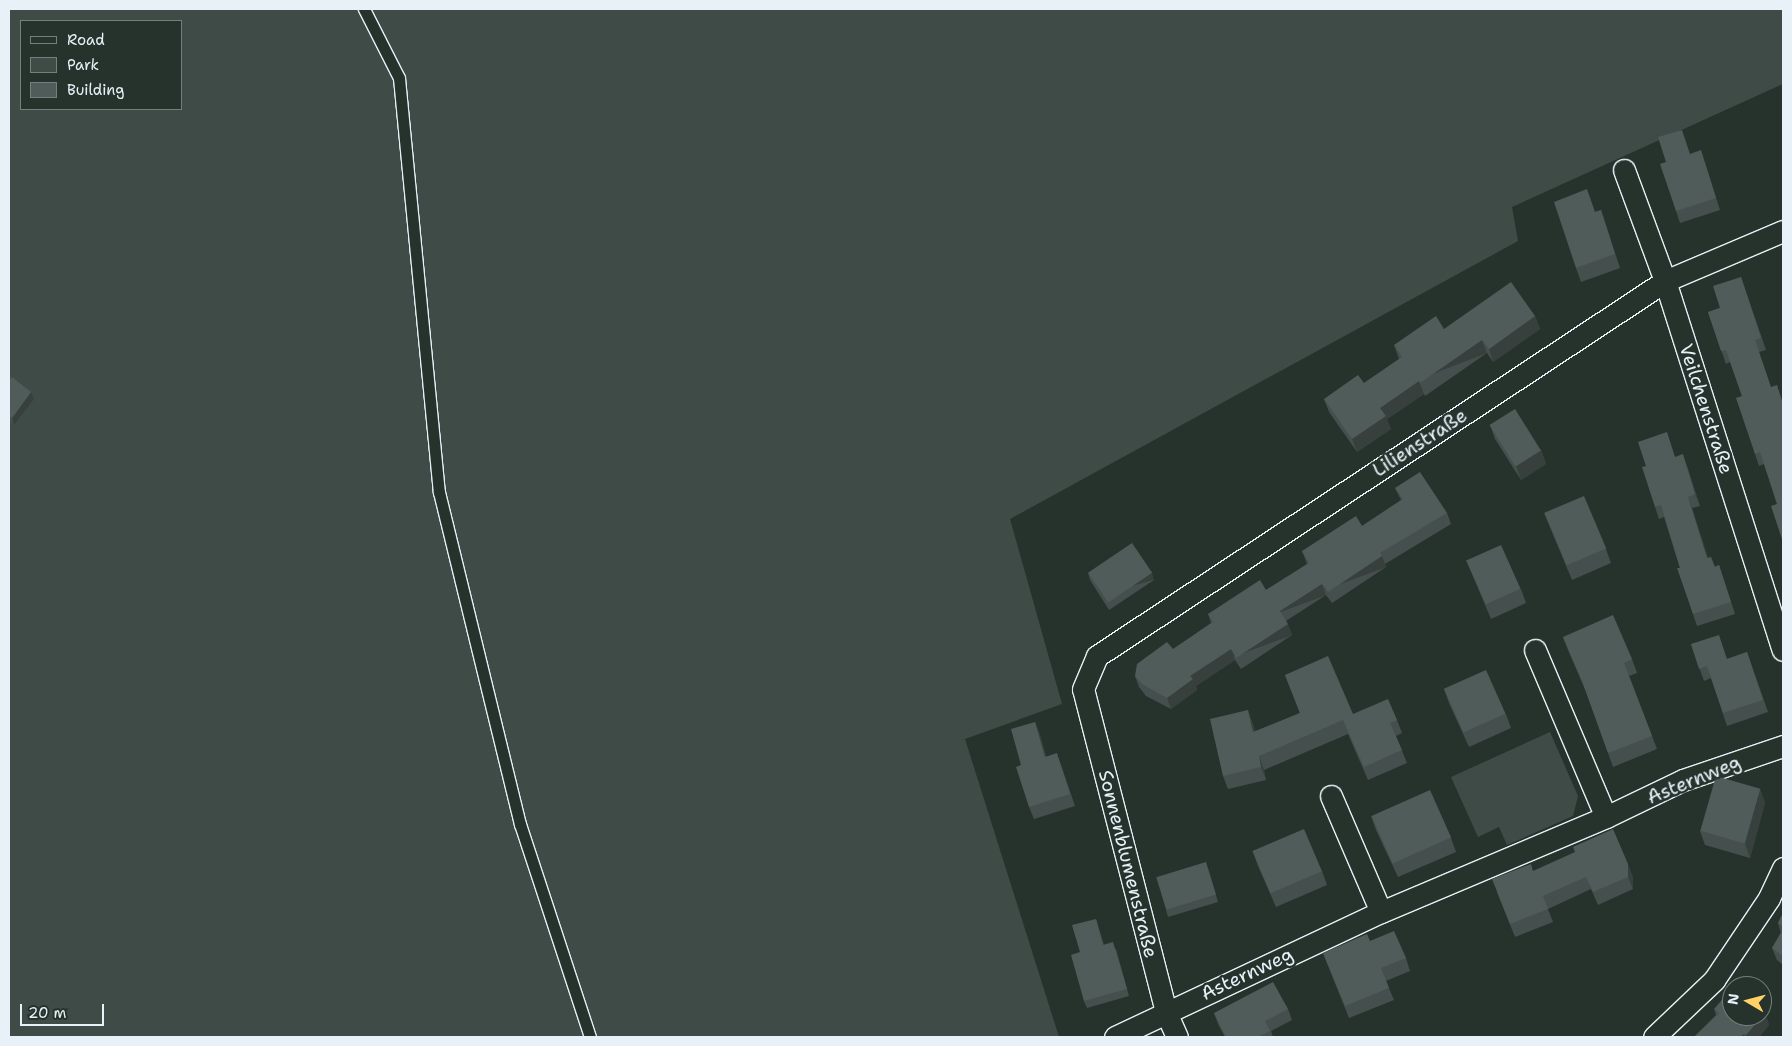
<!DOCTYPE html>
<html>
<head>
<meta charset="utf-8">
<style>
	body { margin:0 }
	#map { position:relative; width:1792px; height:1046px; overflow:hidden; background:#26332d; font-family:"Shantell Sans",sans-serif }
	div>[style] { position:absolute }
	.green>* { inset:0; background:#3e4b47 }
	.roads { filter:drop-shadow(1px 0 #e8f1f8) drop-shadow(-1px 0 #e8f1f8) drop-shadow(0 1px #e8f1f8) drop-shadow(0 -1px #e8f1f8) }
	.service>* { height:11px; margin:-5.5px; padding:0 5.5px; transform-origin:5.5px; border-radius:5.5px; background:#26332d }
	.minor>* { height:21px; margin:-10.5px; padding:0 10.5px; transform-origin:10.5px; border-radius:10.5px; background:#26332d }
	.wall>* { inset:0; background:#454f4d }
	.shaded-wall>* { inset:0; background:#38403e; transform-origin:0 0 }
	.building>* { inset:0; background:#505c59; transform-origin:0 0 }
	span { translate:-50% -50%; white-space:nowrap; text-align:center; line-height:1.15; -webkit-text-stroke:5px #26332d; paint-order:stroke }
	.street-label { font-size:19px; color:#e8f1f8 }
	.frame { position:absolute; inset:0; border:10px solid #e8f1f8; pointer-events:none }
	.legend { position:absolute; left:20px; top:20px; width:162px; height:90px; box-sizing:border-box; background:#26332d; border:1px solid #747f7e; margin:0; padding:6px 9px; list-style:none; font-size:15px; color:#e8f1f8 }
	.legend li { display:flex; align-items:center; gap:10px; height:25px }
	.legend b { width:25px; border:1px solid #747f7e }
	.north { position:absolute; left:1722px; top:976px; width:50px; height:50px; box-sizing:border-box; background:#26332d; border:1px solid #747f7e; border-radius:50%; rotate:278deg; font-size:14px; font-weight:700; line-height:20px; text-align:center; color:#e8f1f8 }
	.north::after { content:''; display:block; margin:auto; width:18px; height:22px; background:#ffd166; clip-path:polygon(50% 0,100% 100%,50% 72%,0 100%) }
	.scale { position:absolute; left:20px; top:1004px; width:84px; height:22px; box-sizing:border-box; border:2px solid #e8f1f8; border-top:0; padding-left:6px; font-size:15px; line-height:18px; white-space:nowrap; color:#e8f1f8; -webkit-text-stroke:4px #26332d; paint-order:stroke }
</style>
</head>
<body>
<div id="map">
	<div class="green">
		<i style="clip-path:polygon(evenodd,9px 9px,1783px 9px,1783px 84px,1512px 207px,1518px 241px,1010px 519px,1062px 704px,965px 739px,1059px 1037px,9px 1037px,9px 9px,21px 21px,181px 21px,181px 109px,21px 109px,21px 21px)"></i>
		<i style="clip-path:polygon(1550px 732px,1578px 796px,1573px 816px,1507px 845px,1499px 827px,1478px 837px,1451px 777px)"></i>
	</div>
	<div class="roads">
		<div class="service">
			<i style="left:364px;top:9px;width:77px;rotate:63.1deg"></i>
			<i style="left:399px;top:78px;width:416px;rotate:84.5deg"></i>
			<i style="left:439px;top:492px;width:342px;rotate:76.3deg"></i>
			<i style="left:520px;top:824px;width:224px;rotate:71.8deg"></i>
		</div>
		<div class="minor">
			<i style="left:1624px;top:170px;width:118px;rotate:69.7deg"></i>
			<i style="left:1665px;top:281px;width:387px;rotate:72.3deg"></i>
			<i style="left:1535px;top:650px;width:181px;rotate:67deg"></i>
			<i style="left:1331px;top:796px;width:126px;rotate:66.7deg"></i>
			<i style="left:1115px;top:1037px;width:294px;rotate:-25.2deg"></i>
			<i style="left:1381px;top:912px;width:244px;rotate:-22.9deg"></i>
			<i style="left:1606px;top:817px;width:85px;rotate:-25.7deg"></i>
			<i style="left:1683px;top:780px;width:106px;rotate:-18.8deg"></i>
			<i style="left:1177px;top:1037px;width:27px;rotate:-114deg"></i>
			<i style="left:1166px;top:1012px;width:333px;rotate:-104.4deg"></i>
			<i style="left:1083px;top:689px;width:36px;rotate:-67deg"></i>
			<i style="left:1097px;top:656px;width:681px;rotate:-33.43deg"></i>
			<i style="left:1665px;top:281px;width:128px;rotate:-23deg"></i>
			<i style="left:1654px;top:1037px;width:83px;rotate:-43.5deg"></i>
			<i style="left:1714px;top:980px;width:99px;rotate:-56.1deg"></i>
			<i style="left:1769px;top:898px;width:33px;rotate:-65deg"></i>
		</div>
	</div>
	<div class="wall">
		<i style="clip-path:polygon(1690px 154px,1705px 163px,1720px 210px,1680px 223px,1676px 211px)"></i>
		<i style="clip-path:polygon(1601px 210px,1620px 268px,1581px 282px,1576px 268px,1595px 212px)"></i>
		<i style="clip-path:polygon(1741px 277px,1766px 350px,1759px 352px,1777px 504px,1764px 464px,1759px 466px,1755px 454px,1742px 396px,1730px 362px,1726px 364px,1708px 312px,1720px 308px)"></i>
		<i style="clip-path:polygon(1535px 316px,1540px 329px,1493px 362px,1487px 353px,1425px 396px,1424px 394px,1387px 419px,1391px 429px,1357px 452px,1329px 412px,1324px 399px,1364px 383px,1399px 359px,1394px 345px,1444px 329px)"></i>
		<i style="clip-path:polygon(9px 381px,31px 392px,34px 399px,14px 425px,9px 421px)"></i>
		<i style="clip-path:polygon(1490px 425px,1541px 450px,1546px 464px,1521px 480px,1495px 439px)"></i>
		<i style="clip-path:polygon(1675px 457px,1687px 466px,1700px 506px,1692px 508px,1708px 558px,1715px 567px,1719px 565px,1735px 614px,1697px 626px,1693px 614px,1680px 568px,1664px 517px,1659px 519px,1655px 507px)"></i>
		<i style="clip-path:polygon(1395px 488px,1447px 513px,1451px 524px,1385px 564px,1386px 567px,1332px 603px,1326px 595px,1286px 621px,1292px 635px,1241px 669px,1235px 660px,1196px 686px,1197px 690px,1171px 709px,1146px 696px,1139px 687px,1135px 676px,1211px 623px,1208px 614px,1266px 590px,1307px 564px,1302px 551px,1362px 526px,1401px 500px)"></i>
		<i style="clip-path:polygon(1544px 513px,1606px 549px,1611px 563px,1572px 580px)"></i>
		<i style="clip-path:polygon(1466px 560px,1521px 589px,1526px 603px,1491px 619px,1472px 574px)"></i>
		<i style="clip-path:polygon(1088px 573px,1154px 580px,1109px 610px,1090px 580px)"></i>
		<i style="clip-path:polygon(1563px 637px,1632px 659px,1637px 673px,1629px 676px,1657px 749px,1613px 767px,1587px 694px,1568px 650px)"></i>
		<i style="clip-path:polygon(1691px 644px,1727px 659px,1747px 652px,1768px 712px,1727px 726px,1711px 678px,1704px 681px)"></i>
		<i style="clip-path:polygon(1285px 675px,1353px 714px,1397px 720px,1402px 733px,1396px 736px,1407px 763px,1368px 780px,1348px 734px,1264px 770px,1266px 780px,1228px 789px,1223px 776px,1253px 724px,1255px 732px,1300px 713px)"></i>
		<i style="clip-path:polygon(1444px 689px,1506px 714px,1511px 728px,1469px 747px,1449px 703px)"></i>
		<i style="clip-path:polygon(1035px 722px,1046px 756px,1061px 765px,1075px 806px,1034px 819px,1029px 807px,1021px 765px)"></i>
		<i style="clip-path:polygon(1760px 789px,1765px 803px,1750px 858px,1705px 845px,1700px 831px)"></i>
		<i style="clip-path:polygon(1371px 816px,1451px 838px,1456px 852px,1398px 877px,1376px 830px)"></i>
		<i style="clip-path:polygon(1253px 852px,1322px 871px,1327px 885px,1276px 907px,1258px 866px)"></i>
		<i style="clip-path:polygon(1208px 869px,1218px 902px,1168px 917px,1166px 910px)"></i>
		<i style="clip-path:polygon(1533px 871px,1633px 877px,1633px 889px,1598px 905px,1591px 889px,1548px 909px,1553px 922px,1515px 937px,1497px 892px)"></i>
		<i style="clip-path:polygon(1783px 913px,1783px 965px,1777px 960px,1772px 948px,1781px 933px,1778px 923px)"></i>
		<i style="clip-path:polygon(1096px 919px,1104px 945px,1116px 949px,1129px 996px,1087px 1008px,1084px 1001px,1080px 952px)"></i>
		<i style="clip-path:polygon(1370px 941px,1406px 958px,1410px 971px,1386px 981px,1394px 1000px,1349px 1018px,1323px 953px)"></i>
		<i style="clip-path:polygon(1288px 1009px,1292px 1020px,1271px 1031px,1273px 1037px,1225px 1037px,1218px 1024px,1214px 1013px)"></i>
		<i style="clip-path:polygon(1714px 1009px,1765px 1013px,1769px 1025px,1759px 1037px,1694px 1037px,1716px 1015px)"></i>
	</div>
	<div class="shaded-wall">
		<i style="clip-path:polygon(1535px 316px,1540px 329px,1493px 362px,1489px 349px)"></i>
		<i style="left:1482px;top:340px;width:14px;height:75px;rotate:69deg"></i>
		<i style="clip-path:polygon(1419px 381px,1424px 394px,1387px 419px,1391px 429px,1357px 452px,1352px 439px,1380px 408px)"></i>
		<i style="clip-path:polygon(31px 392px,34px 399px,14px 425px,12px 418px)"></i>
		<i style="clip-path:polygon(1541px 450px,1546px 464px,1521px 480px,1516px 466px)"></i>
		<i style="clip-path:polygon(1683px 454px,1687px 466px,1700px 506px,1695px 494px)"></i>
		<i style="clip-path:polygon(1688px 497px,1692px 508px,1712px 570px,1707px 558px)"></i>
		<i style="left:1382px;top:556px;width:12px;height:65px;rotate:70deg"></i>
		<i style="left:1152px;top:573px;width:7px;height:54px;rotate:74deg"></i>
		<i style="left:1322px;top:584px;width:12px;height:50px;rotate:70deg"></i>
		<i style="left:1288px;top:624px;width:12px;height:62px;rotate:70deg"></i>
		<i style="clip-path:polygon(1231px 649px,1235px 660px,1196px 686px,1197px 690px,1171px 709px,1167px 698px,1190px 676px)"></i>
		<i style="clip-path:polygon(1248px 710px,1253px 724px,1258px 746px,1253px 732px)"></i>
		<i style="clip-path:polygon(1035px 722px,1040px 734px,1050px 769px,1045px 757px)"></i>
		<i style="clip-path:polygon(1259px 756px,1264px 770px,1266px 780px,1261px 767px)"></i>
		<i style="clip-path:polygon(1760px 789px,1765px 803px,1750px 858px,1745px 844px)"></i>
		<i style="clip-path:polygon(1628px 864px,1633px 877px,1633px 889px,1628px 877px)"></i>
		<i style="clip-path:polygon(1765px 1013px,1769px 1025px,1759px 1037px,1747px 1037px,1746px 1035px)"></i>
		<i style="clip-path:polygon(1744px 1034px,1745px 1037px,1740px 1037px)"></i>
	</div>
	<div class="building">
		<i style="clip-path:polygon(1682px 130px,1690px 154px,1701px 150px,1716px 198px,1676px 211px,1660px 164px,1666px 162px,1658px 137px)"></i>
		<i style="clip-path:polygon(1587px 189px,1595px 212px,1601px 210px,1615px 254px,1576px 268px,1554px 202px)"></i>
		<i style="clip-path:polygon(1741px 277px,1761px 338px,1755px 340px,1771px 387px,1777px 385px,1783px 404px,1783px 542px,1771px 506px,1777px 504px,1768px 476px,1760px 452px,1755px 454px,1736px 398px,1742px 396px,1726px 350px,1721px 351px,1708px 312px,1720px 308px,1713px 286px)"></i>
		<i style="clip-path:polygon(1511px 282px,1535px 316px,1489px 349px,1482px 340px,1420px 383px,1419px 381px,1380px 408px,1386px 416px,1352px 439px,1324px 399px,1358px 375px,1364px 383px,1402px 357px,1394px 345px,1436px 316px,1444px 329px)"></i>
		<i style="clip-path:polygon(12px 377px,31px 392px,12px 418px,9px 416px,9px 381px)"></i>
		<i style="left:1515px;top:409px;width:49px;height:30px;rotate:58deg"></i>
		<i style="clip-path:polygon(1667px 432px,1675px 457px,1683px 454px,1695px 494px,1688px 497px,1707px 558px,1711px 557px,1715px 567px,1719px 565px,1731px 602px,1693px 614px,1677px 568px,1680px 568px,1661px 505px,1655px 507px,1642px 467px,1646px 466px,1638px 442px)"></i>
		<i style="clip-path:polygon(1420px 472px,1447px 513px,1380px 553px,1382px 556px,1328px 592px,1322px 584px,1280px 611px,1288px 624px,1236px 658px,1231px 649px,1190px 676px,1193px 679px,1167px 698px,1142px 684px,1135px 676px,1137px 664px,1167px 642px,1173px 649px,1213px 622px,1208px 614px,1260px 580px,1266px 590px,1309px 563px,1302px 551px,1356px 516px,1362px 526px,1403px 499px,1395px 488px)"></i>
		<i style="left:1584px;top:496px;width:57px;height:43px;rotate:67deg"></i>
		<i style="left:1132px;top:543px;width:36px;height:53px;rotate:56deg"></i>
		<i style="left:1501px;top:545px;width:48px;height:38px;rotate:66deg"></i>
		<i style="clip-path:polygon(1613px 615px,1632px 659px,1624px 663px,1652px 736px,1608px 753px,1582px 681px,1563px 637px)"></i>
		<i style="clip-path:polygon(1719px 635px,1727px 659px,1747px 652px,1763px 700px,1723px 713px,1707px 666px,1699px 669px,1691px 644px)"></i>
		<i style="clip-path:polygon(1328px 656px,1353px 714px,1388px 699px,1397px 720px,1390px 723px,1402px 750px,1364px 767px,1343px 720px,1259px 756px,1261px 767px,1223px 776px,1210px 719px,1248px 710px,1253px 732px,1300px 713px,1285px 675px)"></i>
		<i style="left:1486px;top:670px;width:48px;height:46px;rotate:66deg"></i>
		<i style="clip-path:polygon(1035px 722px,1045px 757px,1057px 753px,1070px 794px,1029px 807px,1016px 767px,1021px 765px,1011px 729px)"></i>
		<i style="left:1716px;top:776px;width:46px;height:57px;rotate:16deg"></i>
		<i style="left:1430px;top:790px;width:52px;height:64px;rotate:66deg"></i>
		<i style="left:1304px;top:829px;width:46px;height:56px;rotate:67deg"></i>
		<i style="clip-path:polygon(1613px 829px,1628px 864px,1628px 877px,1593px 892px,1586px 877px,1543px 896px,1548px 909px,1510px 924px,1492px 879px,1531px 864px,1533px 871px,1575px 852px,1573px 847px)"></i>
		<i style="left:1206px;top:862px;width:34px;height:52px;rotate:73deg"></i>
		<i style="clip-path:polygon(1783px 913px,1783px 926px,1778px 923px)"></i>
		<i style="clip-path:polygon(1096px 919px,1103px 945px,1113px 942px,1127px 989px,1084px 1001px,1071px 955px,1080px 952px,1072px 925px)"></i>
		<i style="clip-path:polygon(1783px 929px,1783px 956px,1772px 948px)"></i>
		<i style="clip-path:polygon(1394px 931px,1406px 958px,1381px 968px,1389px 988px,1345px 1006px,1323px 953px,1367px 934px,1370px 941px)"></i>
		<i style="clip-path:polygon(1273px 982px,1288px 1009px,1265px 1021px,1270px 1031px,1258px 1037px,1226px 1037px,1214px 1013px)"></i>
		<i style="clip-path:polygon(1732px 988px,1732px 1016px,1762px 1016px,1762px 1011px,1765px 1013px,1746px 1035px,1744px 1034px,1740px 1037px,1694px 1037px,1719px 1013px,1714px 1009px)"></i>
	</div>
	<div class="street-label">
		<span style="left:1706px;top:409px;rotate:72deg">Veilchenstraße</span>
		<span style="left:1420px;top:443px;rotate:-33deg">Lilienstraße</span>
		<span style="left:1694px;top:780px;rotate:-22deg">Asternweg</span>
		<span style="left:1128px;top:864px;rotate:76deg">Sonnenblumenstraße</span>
		<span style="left:1247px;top:974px;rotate:-25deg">Asternweg</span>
	</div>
	<div class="frame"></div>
	<ul class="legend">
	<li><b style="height:6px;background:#26332d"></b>Road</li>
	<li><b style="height:14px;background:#3e4b47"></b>Park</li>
	<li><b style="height:14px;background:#505c59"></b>Building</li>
	</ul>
	<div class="north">N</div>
	<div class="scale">20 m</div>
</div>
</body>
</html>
